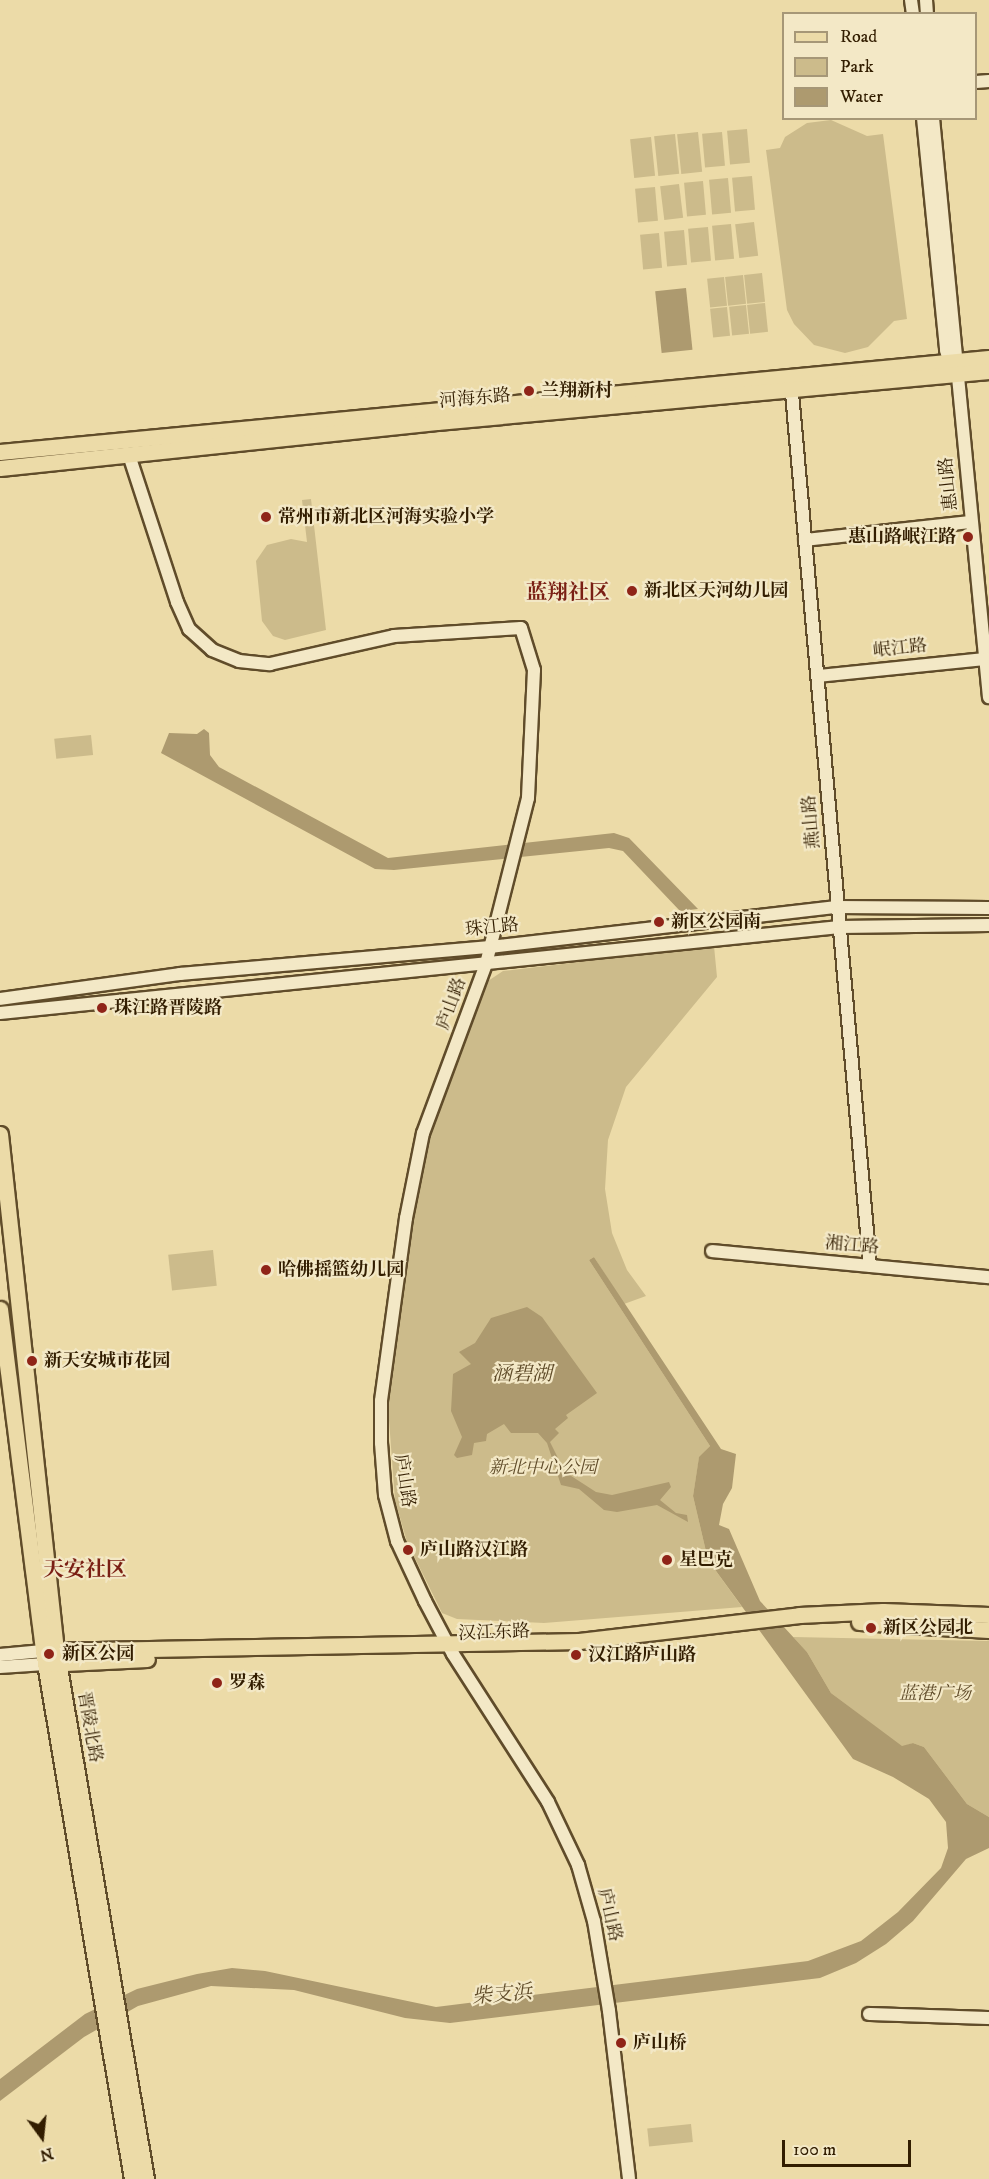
<!DOCTYPE html>
<html>
<head>
<meta charset="utf-8">
<style>
	body { margin:0 }
	#map { position:relative; width:989px; height:2179px; overflow:hidden; background:#ecdba8; font-family:"IM FELL DW Pica","Noto Serif SC",serif }
	div>[style] { position:absolute }
	.green>* { inset:0; background:#ccbb8b; transform-origin:0 0 }
	.water>* { inset:0; background:#ad9a6f; transform-origin:0 0 }
	.roads { filter:drop-shadow(2px 0 #604c2a) drop-shadow(-2px 0 #604c2a) drop-shadow(0 2px #604c2a) drop-shadow(0 -2px #604c2a) }
	.minor>* { height:12px; margin:-6px; padding:0 6px; transform-origin:6px; border-radius:6px; background:#f3e8c6 }
	.major>* { height:15px; margin:-7.5px; padding:0 7.5px; transform-origin:7.5px; border-radius:7.5px; background:#ecdba8 }
	.dots>* { width:16px; height:16px; translate:-50% -50%; box-sizing:border-box; border:3px solid #f3e8c6; border-radius:50% }
	span { translate:-50% -50%; white-space:nowrap; text-align:center; line-height:1.15; -webkit-text-stroke:4.5px #f3e8c6; paint-order:stroke }
	.poi-label { font-size:18px; color:#321d00; font-weight:700 }
	.left { translate:0 -50%; text-align:left }
	.right { translate:-100% -50%; text-align:right }
	.street-label { font-size:18px; color:#321d00 }
	.park-label { font-size:18px; color:#604c2a; font-style:italic }
	.water-label { font-size:20px; color:#5d4927; font-style:italic }
	.quarter-label { font-size:21px; color:#7a1f14; font-weight:700 }
	.legend { position:absolute; left:782px; top:12px; width:195px; height:108px; box-sizing:border-box; background:#f3e8c6; border:2px solid #a69777; margin:0; padding:8px 10px; list-style:none; font-size:18px; color:#321d00 }
	.legend li { display:flex; align-items:center; gap:12px; height:30px }
	.legend b { width:30px; border:2px solid #a69777 }
	.north { position:absolute; left:12px; top:2107px; width:60px; height:60px; -webkit-text-stroke:4px #f3e8c6; paint-order:stroke; rotate:165deg; font-size:16px; font-weight:700; line-height:24px; text-align:center; color:#321d00 }
	.north::after { content:''; display:block; margin:auto; width:21px; height:27px; background:#321d00; clip-path:polygon(50% 0,100% 100%,50% 72%,0 100%) }
	.scale { position:absolute; left:782px; top:2140px; width:129px; height:27px; box-sizing:border-box; border:3px solid #321d00; border-top:0; padding-left:8px; font-size:18px; line-height:21px; white-space:nowrap; color:#321d00; -webkit-text-stroke:4px #f3e8c6; paint-order:stroke }
</style>
</head>
<body>
<div id="map">
	<div class="green">
		<i style="clip-path:polygon(831px 120px,867px 136px,883px 134px,907px 319px,894px 321px,868px 347px,845px 353px,814px 345px,794px 324px,787px 310px,766px 150px,780px 148px,785px 137px,807px 123px)"></i>
		<i style="left:747px;top:129px;width:34px;height:20px;rotate:85deg"></i>
		<i style="left:698px;top:132px;width:40px;height:21px;rotate:84deg"></i>
		<i style="left:722px;top:132px;width:34px;height:20px;rotate:85deg"></i>
		<i style="left:675px;top:134px;width:40px;height:21px;rotate:84deg"></i>
		<i style="left:651px;top:137px;width:39px;height:21px;rotate:84deg"></i>
		<i style="left:752px;top:176px;width:34px;height:20px;rotate:85deg"></i>
		<i style="left:728px;top:178px;width:35px;height:19px;rotate:85deg"></i>
		<i style="left:703px;top:181px;width:34px;height:19px;rotate:85deg"></i>
		<i style="left:679px;top:184px;width:34px;height:19px;rotate:83deg"></i>
		<i style="left:655px;top:187px;width:34px;height:20px;rotate:85deg"></i>
		<i style="left:754px;top:222px;width:34px;height:19px;rotate:83deg"></i>
		<i style="left:731px;top:224px;width:35px;height:19px;rotate:85deg"></i>
		<i style="left:708px;top:227px;width:34px;height:20px;rotate:85deg"></i>
		<i style="left:684px;top:230px;width:35px;height:20px;rotate:85deg"></i>
		<i style="left:659px;top:233px;width:35px;height:19px;rotate:85deg"></i>
		<i style="left:762px;top:273px;width:29px;height:18px;rotate:84deg"></i>
		<i style="left:743px;top:275px;width:29px;height:18px;rotate:84deg"></i>
		<i style="left:724px;top:277px;width:29px;height:17px;rotate:84deg"></i>
		<i style="left:765px;top:303px;width:29px;height:18px;rotate:84deg"></i>
		<i style="left:746px;top:305px;width:29px;height:17px;rotate:84deg"></i>
		<i style="left:727px;top:307px;width:29px;height:17px;rotate:84deg"></i>
		<i style="clip-path:polygon(311px 499px,326px 630px,285px 640px,273px 636px,262px 621px,256px 561px,267px 545px,291px 539px,307px 542px,302px 500px)"></i>
		<i style="left:91px;top:735px;width:20px;height:37px;rotate:84deg"></i>
		<i style="clip-path:polygon(714px 946px,717px 977px,626px 1087px,608px 1140px,605px 1189px,612px 1233px,627px 1270px,646px 1296px,624px 1304px,594px 1257px,589px 1260px,710px 1446px,699px 1458px,693px 1496px,708px 1560px,742px 1607px,544px 1623px,457px 1619px,442px 1613px,407px 1542px,395px 1500px,388px 1407px,399px 1292px,429px 1134px,482px 995px,488px 981px,503px 971px)"></i>
		<i style="left:213px;top:1250px;width:36px;height:45px;rotate:84deg"></i>
		<i style="clip-path:polygon(793px 1637px,989px 1641px,989px 1817px,967px 1804px,924px 1747px,913px 1743px,902px 1747px,831px 1693px,807px 1652px)"></i>
		<i style="left:691px;top:2124px;width:18px;height:44px;rotate:84deg"></i>
	</div>
	<div class="water">
		<i style="left:686px;top:288px;width:62px;height:31px;rotate:84deg"></i>
		<i style="clip-path:polygon(204px 729px,209px 733px,210px 755px,219px 767px,388px 858px,614px 833px,629px 838px,698px 909px,680px 911px,623px 851px,609px 848px,394px 870px,375px 869px,161px 753px,169px 733px,197px 734px)"></i>
		<i style="clip-path:polygon(594px 1257px,721px 1449px,736px 1454px,732px 1488px,723px 1504px,719px 1525px,729px 1529px,760px 1601px,807px 1652px,831px 1693px,902px 1746px,913px 1743px,924px 1747px,967px 1804px,989px 1817px,989px 1848px,966px 1859px,913px 1921px,886px 1944px,856px 1963px,820px 1978px,450px 2023px,405px 2018px,294px 1990px,211px 1986px,138px 2006px,84px 2037px,0 2101px,0 2079px,85px 2014px,137px 1989px,197px 1974px,232px 1968px,265px 1971px,436px 2007px,808px 1961px,861px 1941px,898px 1912px,941px 1868px,948px 1848px,946px 1822px,929px 1799px,893px 1777px,853px 1759px,708px 1560px,693px 1496px,699px 1457px,710px 1446px,589px 1260px)"></i>
		<i style="clip-path:polygon(527px 1307px,542px 1317px,597px 1393px,566px 1415px,568px 1418px,555px 1429px,559px 1433px,550px 1442px,565px 1472px,596px 1492px,612px 1495px,669px 1482px,671px 1487px,660px 1500px,676px 1513px,687px 1515px,688px 1522px,657px 1505px,617px 1512px,604px 1510px,579px 1489px,561px 1485px,547px 1443px,538px 1433px,511px 1433px,504px 1424px,487px 1434px,486px 1441px,474px 1443px,472px 1455px,457px 1458px,454px 1455px,462px 1437px,451px 1411px,453px 1374px,471px 1364px,459px 1352px,475px 1343px,491px 1318px)"></i>
	</div>
	<div class="roads">
		<div class="minor">
			<i style="left:911px;top:0;width:14px;rotate:82deg"></i>
			<i style="left:926px;top:0;width:14px;rotate:86deg"></i>
			<i style="left:976px;top:82px;width:13px;rotate:-4deg"></i>
			<i style="left:923px;top:118px;width:233px;rotate:84.3deg"></i>
			<i style="left:946px;top:350px;width:19px;rotate:74deg"></i>
			<i style="left:933px;top:118px;width:582px;rotate:84.48deg"></i>
			<i style="left:791px;top:382px;width:887px;rotate:84.89deg"></i>
			<i style="left:129px;top:455px;width:155px;rotate:71.9deg"></i>
			<i style="left:177px;top:602px;width:30px;rotate:66deg"></i>
			<i style="left:189px;top:629px;width:31px;rotate:42deg"></i>
			<i style="left:212px;top:650px;width:29px;rotate:22deg"></i>
			<i style="left:239px;top:661px;width:31px;rotate:6deg"></i>
			<i style="left:270px;top:664px;width:127px;rotate:-12.7deg"></i>
			<i style="left:394px;top:636px;width:127px;rotate:-3.6deg"></i>
			<i style="left:521px;top:628px;width:44px;rotate:72.8deg"></i>
			<i style="left:534px;top:670px;width:128px;rotate:92.7deg"></i>
			<i style="left:528px;top:798px;width:171px;rotate:104.2deg"></i>
			<i style="left:486px;top:964px;width:180px;rotate:110.4deg"></i>
			<i style="left:423px;top:1133px;width:87px;rotate:101.3deg"></i>
			<i style="left:406px;top:1218px;width:185px;rotate:97.8deg"></i>
			<i style="left:381px;top:1401px;width:42px;rotate:90deg"></i>
			<i style="left:381px;top:1443px;width:52px;rotate:85.6deg"></i>
			<i style="left:385px;top:1495px;width:48px;rotate:75.4deg"></i>
			<i style="left:397px;top:1541px;width:66px;rotate:65deg"></i>
			<i style="left:425px;top:1601px;width:60px;rotate:62.2deg"></i>
			<i style="left:453px;top:1654px;width:176px;rotate:57.3deg"></i>
			<i style="left:548px;top:1802px;width:70px;rotate:64.5deg"></i>
			<i style="left:578px;top:1865px;width:58px;rotate:74.1deg"></i>
			<i style="left:594px;top:1921px;width:91px;rotate:80.5deg"></i>
			<i style="left:609px;top:2011px;width:169px;rotate:83.2deg"></i>
			<i style="left:805px;top:540px;width:167px;rotate:-6.2deg"></i>
			<i style="left:818px;top:676px;width:169px;rotate:-5.8deg"></i>
			<i style="left:0;top:999px;width:182px;rotate:-7.9deg"></i>
			<i style="left:180px;top:974px;width:311px;rotate:-5deg"></i>
			<i style="left:490px;top:947px;width:349px;rotate:-6.6deg"></i>
			<i style="left:837px;top:907px;width:152px;rotate:0.4deg"></i>
			<i style="left:0;top:1013px;width:844px;rotate:-5.85deg"></i>
			<i style="left:840px;top:927px;width:149px;rotate:-0.8deg"></i>
			<i style="left:712px;top:1251px;width:278px;rotate:5.4deg"></i>
			<i style="left:0;top:1655px;width:43px;rotate:-5.3deg"></i>
			<i style="left:0;top:1667px;width:45px;rotate:-3.8deg"></i>
			<i style="left:869px;top:2014px;width:120px;rotate:1.9deg"></i>
		</div>
		<div class="major">
			<i style="left:0;top:452px;width:993px;rotate:-5.43deg"></i>
			<i style="left:0;top:468px;width:439px;rotate:-6deg"></i>
			<i style="left:437px;top:422px;width:554px;rotate:-5.28deg"></i>
			<i style="left:0;top:1134px;width:519px;rotate:83.81deg"></i>
			<i style="left:56px;top:1650px;width:537px;rotate:80.34deg"></i>
			<i style="left:0;top:1309px;width:345px;rotate:82.8deg"></i>
			<i style="left:43px;top:1651px;width:535px;rotate:80.43deg"></i>
			<i style="left:859px;top:1622px;width:130px;rotate:3.5deg"></i>
			<i style="left:43px;top:1651px;width:536px;rotate:-1.07deg"></i>
			<i style="left:579px;top:1641px;width:222px;rotate:-6.7deg"></i>
			<i style="left:799px;top:1615px;width:84px;rotate:-2.7deg"></i>
			<i style="left:883px;top:1611px;width:106px;rotate:2.2deg"></i>
			<i style="left:45px;top:1664px;width:102px;rotate:-2.8deg"></i>
		</div>
	</div>
	<div class="dots">
		<i style="left:529px;top:391px;background:#8f2418"></i>
		<i style="left:266px;top:517px;background:#8f2418"></i>
		<i style="left:968px;top:537px;background:#8f2418"></i>
		<i style="left:632px;top:591px;background:#8f2418"></i>
		<i style="left:659px;top:922px;background:#8f2418"></i>
		<i style="left:102px;top:1008px;background:#8f2418"></i>
		<i style="left:266px;top:1270px;background:#8f2418"></i>
		<i style="left:32px;top:1361px;background:#8f2418"></i>
		<i style="left:408px;top:1550px;background:#8f2418"></i>
		<i style="left:667px;top:1560px;background:#8f2418"></i>
		<i style="left:871px;top:1628px;background:#8f2418"></i>
		<i style="left:49px;top:1654px;background:#8f2418"></i>
		<i style="left:576px;top:1655px;background:#8f2418"></i>
		<i style="left:217px;top:1683px;background:#8f2418"></i>
		<i style="left:621px;top:2043px;background:#8f2418"></i>
	</div>
	<div class="poi-label">
		<span class="left" style="left:541px;top:391px">兰翔新村</span>
		<span class="left" style="left:278px;top:517px">常州市新北区河海实验小学</span>
		<span class="right" style="left:956px;top:537px">惠山路岷江路</span>
		<span class="left" style="left:644px;top:591px">新北区天河幼儿园</span>
		<span class="left" style="left:671px;top:922px">新区公园南</span>
		<span class="left" style="left:114px;top:1008px">珠江路晋陵路</span>
		<span class="left" style="left:278px;top:1270px">哈佛摇篮幼儿园</span>
		<span class="left" style="left:44px;top:1361px">新天安城市花园</span>
		<span class="left" style="left:420px;top:1550px">庐山路汉江路</span>
		<span class="left" style="left:679px;top:1560px">星巴克</span>
		<span class="left" style="left:883px;top:1628px">新区公园北</span>
		<span class="left" style="left:62px;top:1654px">新区公园</span>
		<span class="left" style="left:588px;top:1655px">汉江路庐山路</span>
		<span class="left" style="left:229px;top:1683px">罗森</span>
		<span class="left" style="left:633px;top:2043px">庐山桥</span>
	</div>
	<div class="street-label">
		<span style="left:475px;top:399px;rotate:-5deg">河海东路</span>
		<span style="left:949px;top:484px;rotate:-96deg">惠山路</span>
		<span style="left:900px;top:649px;rotate:-6deg">岷江路</span>
		<span style="left:812px;top:822px;rotate:-95deg">燕山路</span>
		<span style="left:492px;top:928px;rotate:-6deg">珠江路</span>
		<span style="left:452px;top:1004px;rotate:-70deg">庐山路</span>
		<span style="left:852px;top:1246px;rotate:5deg">湘江路</span>
		<span style="left:404px;top:1481px;rotate:81deg">庐山路</span>
		<span style="left:494px;top:1633px;rotate:-2deg">汉江东路</span>
		<span style="left:89px;top:1727px;rotate:80deg">晋陵北路</span>
		<span style="left:609px;top:1915px;rotate:77deg">庐山路</span>
	</div>
	<div class="park-label">
		<span style="left:543px;top:1468px">新北中心公园</span>
		<span style="left:935px;top:1694px">蓝港广场</span>
	</div>
	<div class="water-label">
		<span style="left:522px;top:1374px">涵碧湖</span>
		<span style="left:502px;top:1995px;rotate:-5deg">柴支浜</span>
	</div>
	<div class="quarter-label">
		<span style="left:568px;top:593px">蓝翔社区</span>
		<span style="left:85px;top:1570px">天安社区</span>
	</div>
	<ul class="legend">
	<li><b style="height:8px;background:#ecdba8"></b>Road</li>
	<li><b style="height:16px;background:#ccbb8b"></b>Park</li>
	<li><b style="height:16px;background:#ad9a6f"></b>Water</li>
	</ul>
	<div class="north">N</div>
	<div class="scale">100 m</div>
</div>
</body>
</html>
